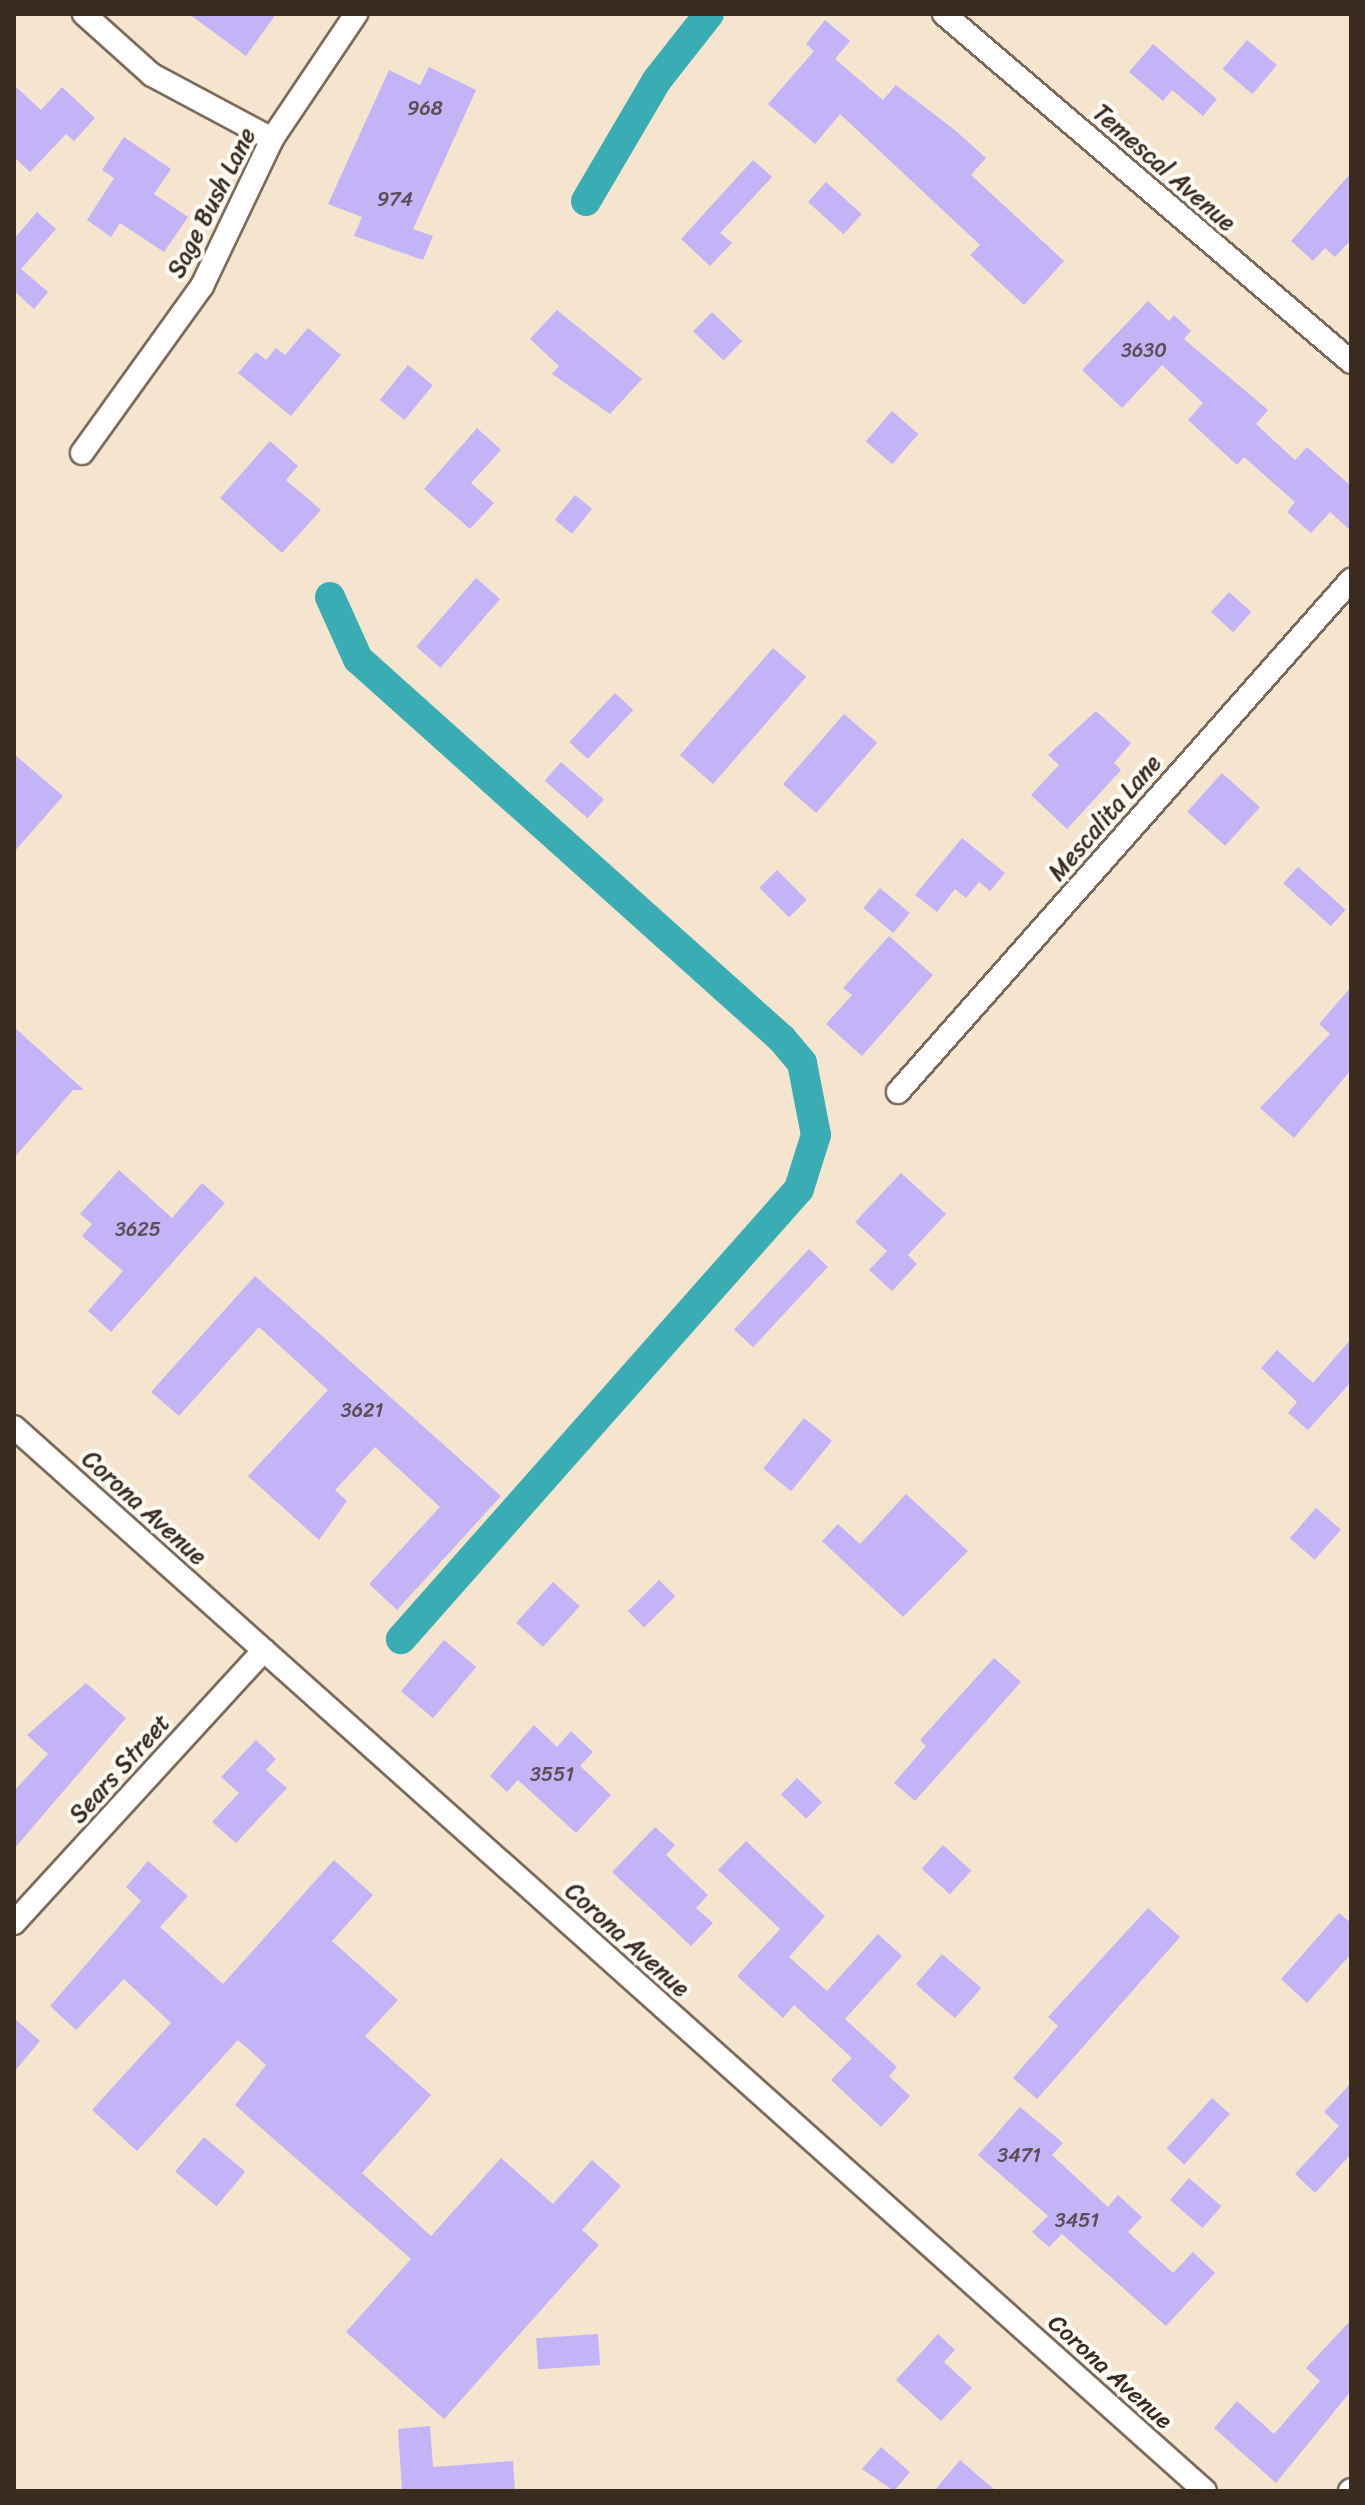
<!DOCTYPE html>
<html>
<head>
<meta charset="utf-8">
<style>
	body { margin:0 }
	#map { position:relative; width:1365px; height:2505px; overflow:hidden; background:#f6e5ce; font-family:Sriracha,sans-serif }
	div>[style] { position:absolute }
	.canal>* { height:30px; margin:-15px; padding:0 15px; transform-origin:15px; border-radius:15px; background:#3aacb4 }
	.building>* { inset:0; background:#c2b4f6; transform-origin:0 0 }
	.roads { filter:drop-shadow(2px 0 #7c6b5c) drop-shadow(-2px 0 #7c6b5c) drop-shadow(0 2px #7c6b5c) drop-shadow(0 -2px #7c6b5c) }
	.street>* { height:22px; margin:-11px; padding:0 11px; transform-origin:11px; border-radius:11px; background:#fff }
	span { translate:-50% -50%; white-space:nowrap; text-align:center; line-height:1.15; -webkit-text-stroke:8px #fdfcf7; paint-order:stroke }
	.number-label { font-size:20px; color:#5d4c54 }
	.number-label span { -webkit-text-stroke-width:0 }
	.street-label { font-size:24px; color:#3b2a1e }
	.frame { position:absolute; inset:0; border:16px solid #3b2a1e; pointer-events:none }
</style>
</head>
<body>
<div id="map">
	<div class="canal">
		<i style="left:586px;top:201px;width:140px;rotate:-59.6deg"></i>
		<i style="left:657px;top:80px;width:84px;rotate:-51.8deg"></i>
		<i style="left:330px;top:597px;width:68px;rotate:65.7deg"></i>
		<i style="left:358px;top:659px;width:569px;rotate:41.87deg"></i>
		<i style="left:782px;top:1039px;width:31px;rotate:50deg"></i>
		<i style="left:802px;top:1063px;width:73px;rotate:79deg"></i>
		<i style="left:816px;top:1135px;width:57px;rotate:107.5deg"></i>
		<i style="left:799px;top:1189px;width:601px;rotate:131.49deg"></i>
	</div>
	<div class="building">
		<i style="clip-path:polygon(189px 14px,276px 14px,246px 56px)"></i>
		<i style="clip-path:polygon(825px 20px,850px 41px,835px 59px,883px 100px,896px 85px,956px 131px,986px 158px,971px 175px,1064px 261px,1024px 305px,970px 255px,980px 245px,840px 114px,815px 144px,768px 104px,814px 51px,806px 44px)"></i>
		<i style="left:1247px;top:40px;width:39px;height:38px;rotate:40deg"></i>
		<i style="clip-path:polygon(1153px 44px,1217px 99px,1203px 116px,1172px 90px,1163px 101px,1129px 72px)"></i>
		<i style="clip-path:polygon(429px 67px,476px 90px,413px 229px,433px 236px,423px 260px,354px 236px,362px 217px,328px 204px,389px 70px,420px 85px)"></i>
		<i style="clip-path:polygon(14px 85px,41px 110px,62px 87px,95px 118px,74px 141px,66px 134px,30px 172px,14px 157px)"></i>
		<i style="clip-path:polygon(124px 137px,171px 169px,154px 194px,188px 217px,164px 252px,120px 223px,111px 237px,87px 220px,114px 178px,102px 170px)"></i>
		<i style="clip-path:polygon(753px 160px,772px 177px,720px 233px,732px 243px,710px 266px,681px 239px)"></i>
		<i style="clip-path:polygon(1351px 173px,1351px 240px,1335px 257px,1325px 248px,1313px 261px,1291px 241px)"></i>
		<i style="left:826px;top:182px;width:48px;height:27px;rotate:42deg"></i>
		<i style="clip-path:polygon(37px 212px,56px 229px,21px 269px,48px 292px,34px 309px,14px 291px,14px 239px)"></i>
		<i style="clip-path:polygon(1148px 301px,1169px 321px,1174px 315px,1191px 331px,1184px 339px,1268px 410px,1256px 424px,1295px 460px,1307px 447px,1351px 486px,1351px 531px,1330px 512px,1311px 533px,1287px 512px,1295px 502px,1244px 457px,1237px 465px,1188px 420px,1203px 403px,1162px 365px,1122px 408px,1082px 370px)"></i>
		<i style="clip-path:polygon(557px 310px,642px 379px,610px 414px,552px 374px,559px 366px,530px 339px)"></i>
		<i style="left:712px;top:312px;width:42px;height:27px;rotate:44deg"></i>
		<i style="clip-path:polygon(308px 328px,341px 355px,291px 416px,238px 373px,256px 352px,266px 360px,276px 348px,285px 355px)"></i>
		<i style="left:408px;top:365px;width:32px;height:45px;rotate:39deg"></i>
		<i style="left:892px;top:411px;width:35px;height:40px;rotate:41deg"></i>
		<i style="clip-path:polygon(477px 428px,501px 450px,471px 483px,494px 503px,470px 529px,424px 489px)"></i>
		<i style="clip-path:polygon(270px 441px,298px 466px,286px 480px,321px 510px,282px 553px,220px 498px)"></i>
		<i style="left:575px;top:495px;width:22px;height:32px;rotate:39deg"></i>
		<i style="left:476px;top:578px;width:32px;height:91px;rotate:41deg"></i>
		<i style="left:1229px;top:592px;width:30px;height:27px;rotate:42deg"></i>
		<i style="left:773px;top:648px;width:44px;height:142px;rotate:41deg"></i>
		<i style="left:615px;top:693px;width:25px;height:67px;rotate:43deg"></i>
		<i style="clip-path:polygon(1096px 711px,1131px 743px,1114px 763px,1121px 770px,1067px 829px,1031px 795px,1059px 765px,1048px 755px)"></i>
		<i style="left:844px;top:714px;width:44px;height:93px;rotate:41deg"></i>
		<i style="clip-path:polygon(14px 754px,63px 796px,14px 852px)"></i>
		<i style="left:561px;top:762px;width:57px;height:25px;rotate:41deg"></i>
		<i style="left:1222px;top:773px;width:51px;height:52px;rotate:42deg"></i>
		<i style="clip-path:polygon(962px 838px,1005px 873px,990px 891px,979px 882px,966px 898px,955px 889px,937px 912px,915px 895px)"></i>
		<i style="left:1298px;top:867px;width:64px;height:22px;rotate:42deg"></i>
		<i style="left:777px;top:870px;width:42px;height:25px;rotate:45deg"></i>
		<i style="left:880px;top:888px;width:39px;height:26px;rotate:40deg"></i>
		<i style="clip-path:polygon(889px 936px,933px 975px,862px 1056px,826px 1024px,852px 995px,843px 988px)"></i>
		<i style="clip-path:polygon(1351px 987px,1351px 1070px,1294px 1138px,1260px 1108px,1330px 1034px,1319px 1024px)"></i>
		<i style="clip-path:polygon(14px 1027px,84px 1090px,73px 1090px,14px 1158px)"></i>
		<i style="clip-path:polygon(119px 1170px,172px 1218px,202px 1183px,225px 1203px,111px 1332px,88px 1311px,123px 1271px,82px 1236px,92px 1224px,80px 1214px)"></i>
		<i style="clip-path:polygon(901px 1173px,946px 1214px,908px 1255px,917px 1264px,892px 1291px,869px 1270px,887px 1251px,855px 1222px)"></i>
		<i style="left:809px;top:1249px;width:26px;height:110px;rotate:43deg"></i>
		<i style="clip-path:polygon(255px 1276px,501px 1496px,397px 1610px,369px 1584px,440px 1507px,375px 1447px,335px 1490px,347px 1501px,319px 1540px,248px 1476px,328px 1390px,259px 1327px,179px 1416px,151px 1392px)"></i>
		<i style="clip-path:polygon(1351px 1339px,1351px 1382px,1308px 1430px,1288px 1413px,1297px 1402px,1261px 1368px,1277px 1350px,1313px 1383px)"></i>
		<i style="left:804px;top:1418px;width:36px;height:65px;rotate:39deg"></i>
		<i style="clip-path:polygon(906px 1494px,968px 1551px,903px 1617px,822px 1541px,838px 1524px,860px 1544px)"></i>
		<i style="left:1316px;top:1508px;width:33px;height:40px;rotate:41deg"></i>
		<i style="left:659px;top:1580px;width:23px;height:44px;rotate:45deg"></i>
		<i style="left:553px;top:1582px;width:36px;height:55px;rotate:42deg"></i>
		<i style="left:444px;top:1640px;width:42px;height:67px;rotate:40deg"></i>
		<i style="clip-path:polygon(994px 1658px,1021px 1682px,915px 1801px,894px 1783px,926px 1746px,920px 1740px)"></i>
		<i style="clip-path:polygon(86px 1683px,126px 1718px,14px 1849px,14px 1791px,48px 1754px,27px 1735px)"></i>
		<i style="clip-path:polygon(534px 1725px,557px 1747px,571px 1731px,593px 1752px,580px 1766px,611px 1795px,576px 1833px,518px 1780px,507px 1792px,490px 1776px)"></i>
		<i style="clip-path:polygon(256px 1740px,276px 1759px,266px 1770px,287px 1788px,236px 1843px,212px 1822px,239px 1793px,221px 1777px)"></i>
		<i style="left:797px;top:1778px;width:35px;height:23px;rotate:44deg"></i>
		<i style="clip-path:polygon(655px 1827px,675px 1845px,666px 1855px,708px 1895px,696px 1908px,713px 1923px,691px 1946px,612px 1872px)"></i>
		<i style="clip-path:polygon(746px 1841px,825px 1916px,789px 1957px,827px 1991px,878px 1934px,902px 1956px,845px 2019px,897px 2067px,889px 2076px,910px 2096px,881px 2127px,831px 2080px,852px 2058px,794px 2005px,783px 2018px,737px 1976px,780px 1929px,718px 1870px)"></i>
		<i style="left:943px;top:1845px;width:38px;height:32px;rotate:42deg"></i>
		<i style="clip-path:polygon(334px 1860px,373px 1895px,332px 1941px,398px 2000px,365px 2036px,431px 2095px,362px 2173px,431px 2236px,501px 2158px,553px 2204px,592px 2160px,621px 2186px,582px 2230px,599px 2245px,444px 2419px,346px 2332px,411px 2259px,235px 2105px,266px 2065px,238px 2040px,137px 2151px,92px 2110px,171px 2023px,124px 1979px,76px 2030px,50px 2006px,141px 1901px,126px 1887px,148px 1861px,188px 1896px,160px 1927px,223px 1984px)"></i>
		<i style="clip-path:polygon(1148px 1908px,1180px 1937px,1037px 2099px,1013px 2078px,1058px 2026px,1048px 2017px)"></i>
		<i style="clip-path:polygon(1339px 1913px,1351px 1923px,1351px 1954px,1307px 2003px,1281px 1979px)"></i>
		<i style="left:942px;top:1954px;width:52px;height:40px;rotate:41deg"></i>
		<i style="clip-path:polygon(14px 2018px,40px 2041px,14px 2072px)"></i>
		<i style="clip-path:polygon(1351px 2083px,1351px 2154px,1315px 2193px,1295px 2174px,1339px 2126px,1324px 2112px)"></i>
		<i style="left:1212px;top:2098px;width:24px;height:68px;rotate:42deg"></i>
		<i style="clip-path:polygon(1020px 2107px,1063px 2143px,1052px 2155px,1108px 2207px,1118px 2195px,1142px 2217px,1128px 2232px,1173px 2273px,1193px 2252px,1215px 2273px,1166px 2326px,1062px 2234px,1049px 2247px,1032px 2232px,1048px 2216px,978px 2155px)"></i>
		<i style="left:204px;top:2137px;width:54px;height:45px;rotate:40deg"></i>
		<i style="left:1189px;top:2178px;width:43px;height:29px;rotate:41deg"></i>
		<i style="clip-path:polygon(1351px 2320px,1351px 2391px,1276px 2483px,1214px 2428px,1237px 2401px,1274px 2434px,1320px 2381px,1306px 2368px)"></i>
		<i style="left:598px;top:2334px;width:31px;height:62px;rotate:86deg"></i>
		<i style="clip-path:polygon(938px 2334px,955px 2350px,944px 2362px,972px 2388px,941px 2421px,896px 2380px)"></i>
		<i style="clip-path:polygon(430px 2426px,433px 2467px,513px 2461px,515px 2491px,402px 2491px,398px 2429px)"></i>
		<i style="clip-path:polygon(881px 2447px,910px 2472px,894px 2491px,862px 2469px)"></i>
		<i style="clip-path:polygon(960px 2460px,996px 2491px,934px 2491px)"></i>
	</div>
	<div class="roads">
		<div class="street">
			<i style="left:84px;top:14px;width:91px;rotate:41.9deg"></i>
			<i style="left:152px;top:75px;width:136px;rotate:28.1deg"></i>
			<i style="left:944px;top:14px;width:535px;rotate:40.53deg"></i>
			<i style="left:82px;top:453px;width:206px;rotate:-54.3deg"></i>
			<i style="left:202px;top:286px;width:163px;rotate:-64.5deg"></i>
			<i style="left:272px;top:139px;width:151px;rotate:-56.1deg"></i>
			<i style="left:898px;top:1092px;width:684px;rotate:-48.5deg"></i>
			<i style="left:14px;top:1427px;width:1597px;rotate:41.78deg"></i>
			<i style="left:14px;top:1923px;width:370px;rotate:-47.5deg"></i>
			<i style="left:1350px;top:2491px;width:1px;rotate:-45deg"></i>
		</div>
	</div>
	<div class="number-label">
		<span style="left:425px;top:108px">968</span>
		<span style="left:395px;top:199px">974</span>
		<span style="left:1144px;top:350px">3630</span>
		<span style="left:138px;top:1229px">3625</span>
		<span style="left:362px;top:1410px">3621</span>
		<span style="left:552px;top:1774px">3551</span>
		<span style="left:1019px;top:2155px">3471</span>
		<span style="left:1077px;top:2220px">3451</span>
	</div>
	<div class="street-label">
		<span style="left:1164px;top:168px;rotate:41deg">Temescal Avenue</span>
		<span style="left:212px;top:203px;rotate:-63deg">Sage Bush Lane</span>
		<span style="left:1105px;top:818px;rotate:-49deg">Mescalita Lane</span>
		<span style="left:144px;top:1508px;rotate:42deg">Corona Avenue</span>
		<span style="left:120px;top:1769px;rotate:-48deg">Sears Street</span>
		<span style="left:627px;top:1940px;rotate:42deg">Corona Avenue</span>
		<span style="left:1110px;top:2372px;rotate:42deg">Corona Avenue</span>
	</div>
	<div class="frame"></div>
</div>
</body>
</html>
